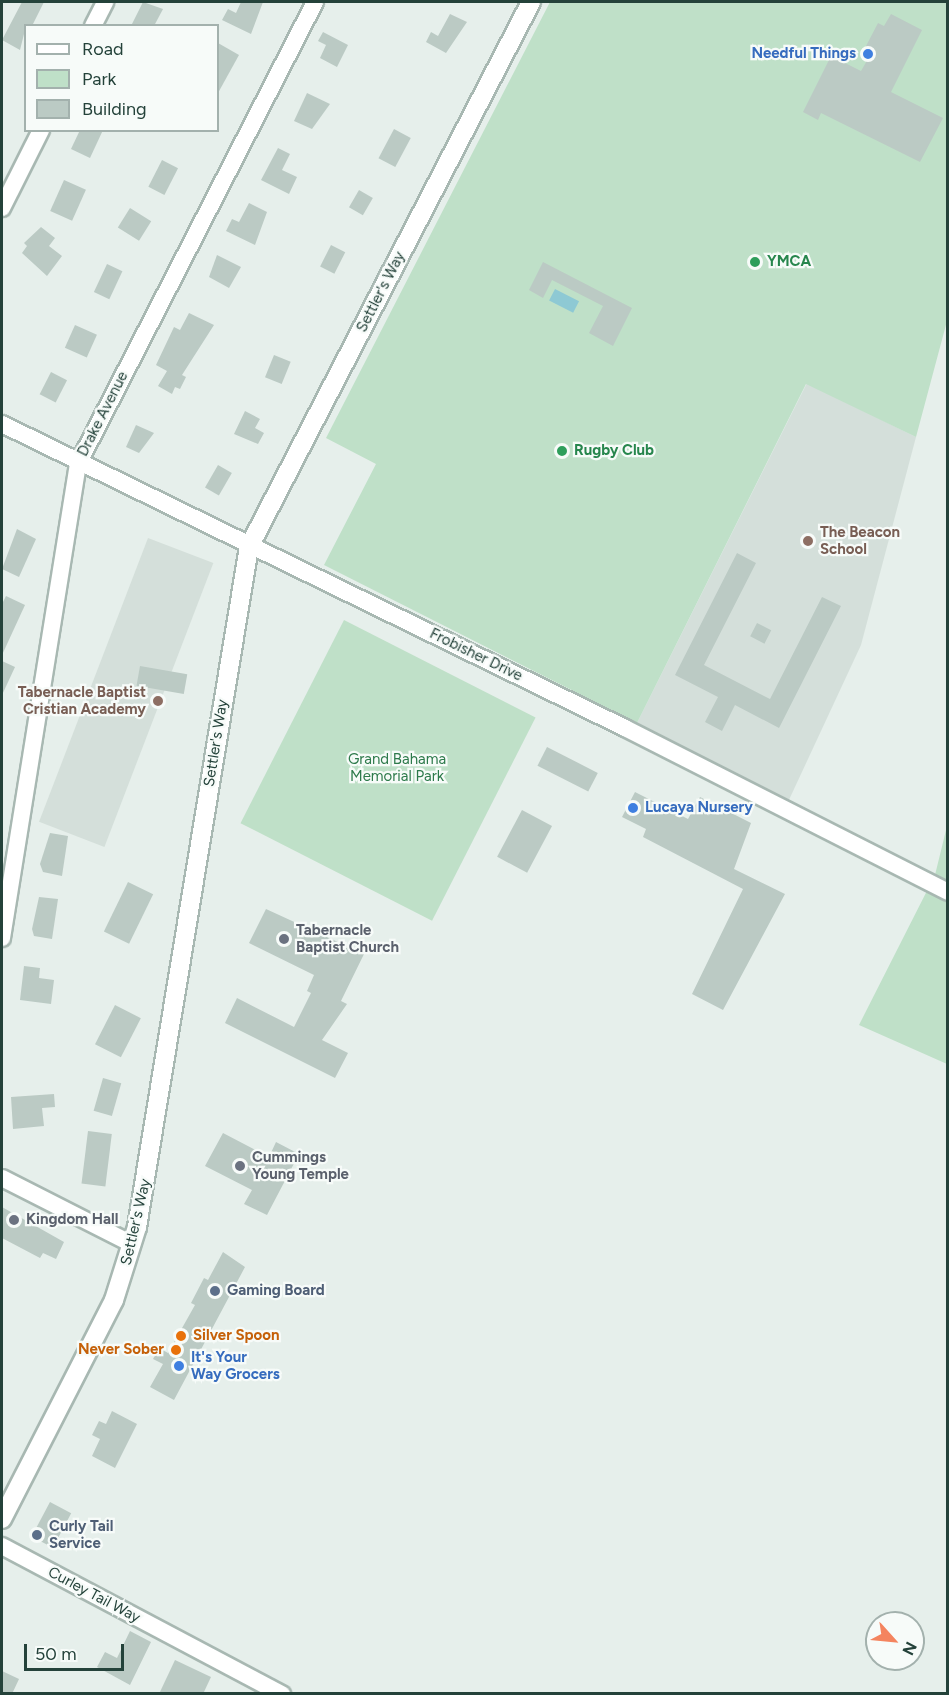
<!DOCTYPE html>
<html>
<head>
<meta charset="utf-8">
<style>
	body { margin:0 }
	#map { position:relative; width:949px; height:1695px; overflow:hidden; background:#e6efeb; font-family:Figtree,sans-serif }
	div>[style] { position:absolute }
	.built>* { inset:0; background:#d4dfda; transform-origin:0 0 }
	.green>* { inset:0; background:#bfe0c8; transform-origin:0 0 }
	.water>* { inset:0; background:#8ec9d4; transform-origin:0 0 }
	.building>* { inset:0; background:#bbcac4; transform-origin:0 0 }
	.roads { filter:drop-shadow(2px 0 #a8b8b2) drop-shadow(-2px 0 #a8b8b2) drop-shadow(0 2px #a8b8b2) drop-shadow(0 -2px #a8b8b2) }
	.minor>* { height:16px; margin:-8px; padding:0 8px; transform-origin:8px; border-radius:8px; background:#fff }
	.secondary>* { height:18px; margin:-9px; padding:0 9px; transform-origin:9px; border-radius:9px; background:#fff }
	.dots>* { width:16px; height:16px; translate:-50% -50%; box-sizing:border-box; border:3px solid #f7fbf9; border-radius:50% }
	span { translate:-50% -50%; white-space:nowrap; text-align:center; line-height:1.15; -webkit-text-stroke:4.5px #f7fbf9; paint-order:stroke }
	.shop-label { font-size:15px; color:#366cbe; font-weight:700 }
	.right { translate:-100% -50%; text-align:right }
	.left { translate:0 -50%; text-align:left }
	.leisure-label { font-size:15px; color:#27864d; font-weight:700 }
	.street-label { font-size:15px; color:#24423a }
	.education-label { font-size:15px; color:#785e54; font-weight:700 }
	.park-label { font-size:15px; color:#2d7a4b }
	.worship-label { font-size:15px; color:#5b616d; font-weight:700 }
	.service-label { font-size:15px; color:#4e5e75; font-weight:700 }
	.food-label { font-size:15px; color:#c56008; font-weight:700 }
	.frame { position:absolute; inset:0; border:3px solid #24423a; pointer-events:none }
	.legend { position:absolute; left:24px; top:24px; width:195px; height:108px; box-sizing:border-box; background:#f7fbf9; border:2px solid #a3b1ad; margin:0; padding:8px 10px; list-style:none; font-size:18px; color:#24423a }
	.legend li { display:flex; align-items:center; gap:12px; height:30px }
	.legend b { width:30px; border:2px solid #a3b1ad }
	.north { position:absolute; left:865px; top:1611px; width:60px; height:60px; box-sizing:border-box; background:#f7fbf9; border:2px solid #a3b1ad; border-radius:50%; rotate:117deg; font-size:16px; font-weight:700; line-height:24px; text-align:center; color:#24423a }
	.north::after { content:''; display:block; margin:auto; width:21px; height:27px; background:#f4845f; clip-path:polygon(50% 0,100% 100%,50% 72%,0 100%) }
	.scale { position:absolute; left:24px; top:1644px; width:100px; height:27px; box-sizing:border-box; border:3px solid #24423a; border-top:0; padding-left:8px; font-size:18px; line-height:21px; white-space:nowrap; color:#24423a; -webkit-text-stroke:4px #f7fbf9; paint-order:stroke }
</style>
</head>
<body>
<div id="map">
	<div class="built">
		<i style="clip-path:polygon(807px 383px,916px 437px,861px 645px,788px 802px,636px 725px)"></i>
		<i style="left:148px;top:538px;width:70px;height:304px;rotate:21deg"></i>
	</div>
	<div class="green">
		<i style="clip-path:polygon(550px 2px,947px 2px,947px 321px,916px 437px,806px 384px,637px 723px,324px 565px,376px 464px,326px 438px)"></i>
		<i style="left:344px;top:620px;width:215px;height:228px;rotate:27deg"></i>
		<i style="clip-path:polygon(947px 826px,947px 1064px,859px 1025px,935px 875px)"></i>
	</div>
	<div class="water">
		<i style="left:555px;top:289px;width:27px;height:13px;rotate:27deg"></i>
	</div>
	<div class="building">
		<i style="clip-path:polygon(22px 2px,44px 2px,32px 26px,26px 26px,20px 50px,2px 40px)"></i>
		<i style="clip-path:polygon(143px 2px,163px 9px,154px 26px,131px 26px)"></i>
		<i style="clip-path:polygon(241px 2px,263px 2px,251px 34px,222px 20px,228px 9px,236px 13px)"></i>
		<i style="clip-path:polygon(450px 14px,467px 22px,446px 53px,426px 42px,431px 32px,438px 36px)"></i>
		<i style="clip-path:polygon(891px 14px,922px 30px,891px 92px,943px 118px,920px 162px,821px 113px,818px 120px,803px 112px,831px 56px,861px 71px,872px 52px,865px 48px,878px 23px,884px 26px)"></i>
		<i style="clip-path:polygon(323px 32px,348px 45px,337px 67px,320px 58px,326px 45px,318px 41px)"></i>
		<i style="clip-path:polygon(218px 43px,239px 55px,218px 93px)"></i>
		<i style="clip-path:polygon(307px 93px,330px 104px,312px 129px,294px 121px)"></i>
		<i style="left:394px;top:129px;width:19px;height:33px;rotate:28deg"></i>
		<i style="clip-path:polygon(80px 130px,103px 130px,90px 158px,71px 149px)"></i>
		<i style="clip-path:polygon(278px 148px,290px 154px,282px 170px,297px 177px,289px 194px,261px 180px)"></i>
		<i style="left:162px;top:160px;width:18px;height:30px;rotate:27deg"></i>
		<i style="left:64px;top:180px;width:24px;height:34px;rotate:24deg"></i>
		<i style="left:359px;top:190px;width:16px;height:20px;rotate:30deg"></i>
		<i style="clip-path:polygon(249px 203px,267px 212px,255px 245px,226px 231px,232px 219px,239px 222px)"></i>
		<i style="left:130px;top:208px;width:25px;height:23px;rotate:32deg"></i>
		<i style="clip-path:polygon(41px 227px,55px 238px,49px 246px,62px 256px,47px 276px,22px 253px,27px 246px,24px 243px)"></i>
		<i style="left:331px;top:245px;width:16px;height:24px;rotate:27deg"></i>
		<i style="clip-path:polygon(217px 255px,241px 267px,229px 288px,209px 277px)"></i>
		<i style="clip-path:polygon(543px 262px,632px 308px,613px 346px,589px 333px,603px 306px,552px 280px,543px 298px,529px 290px)"></i>
		<i style="left:107px;top:264px;width:17px;height:31px;rotate:25deg"></i>
		<i style="clip-path:polygon(189px 313px,214px 325px,182px 375px,186px 377px,180px 389px,175px 387px,172px 394px,158px 386px,167px 371px,156px 365px,174px 327px,180px 330px)"></i>
		<i style="left:75px;top:325px;width:24px;height:25px;rotate:24deg"></i>
		<i style="left:274px;top:355px;width:18px;height:24px;rotate:22deg"></i>
		<i style="left:51px;top:372px;width:18px;height:25px;rotate:27deg"></i>
		<i style="clip-path:polygon(245px 411px,260px 419px,255px 428px,264px 433px,258px 444px,234px 434px)"></i>
		<i style="clip-path:polygon(136px 425px,154px 433px,139px 453px,126px 447px)"></i>
		<i style="left:218px;top:465px;width:16px;height:26px;rotate:30deg"></i>
		<i style="clip-path:polygon(17px 529px,36px 539px,19px 577px,2px 569px)"></i>
		<i style="clip-path:polygon(737px 553px,756px 563px,704px 665px,770px 699px,822px 597px,841px 606px,779px 728px,735px 705px,722px 731px,705px 722px,718px 697px,675px 675px)"></i>
		<i style="clip-path:polygon(6px 596px,25px 605px,2px 655px,2px 604px)"></i>
		<i style="left:757px;top:623px;width:16px;height:15px;rotate:27deg"></i>
		<i style="clip-path:polygon(2px 661px,15px 667px,2px 695px)"></i>
		<i style="left:140px;top:666px;width:48px;height:20px;rotate:10deg"></i>
		<i style="left:547px;top:747px;width:57px;height:21px;rotate:27deg"></i>
		<i style="clip-path:polygon(635px 792px,688px 819px,700px 797px,751px 823px,734px 869px,785px 894px,723px 1010px,692px 994px,743px 889px,643px 837px,646px 829px,622px 817px)"></i>
		<i style="left:522px;top:810px;width:34px;height:53px;rotate:28deg"></i>
		<i style="clip-path:polygon(50px 833px,68px 836px,62px 876px,43px 872px,40px 864px)"></i>
		<i style="left:128px;top:882px;width:28px;height:55px;rotate:26deg"></i>
		<i style="clip-path:polygon(39px 897px,58px 899px,52px 939px,34px 936px,32px 929px)"></i>
		<i style="clip-path:polygon(266px 909px,364px 954px,341px 1001px,347px 1004px,322px 1040px,348px 1053px,335px 1078px,225px 1023px,237px 998px,294px 1027px,311px 993px,307px 991px,314px 975px,249px 943px)"></i>
		<i style="clip-path:polygon(24px 966px,40px 968px,39px 978px,54px 980px,51px 1004px,20px 1000px)"></i>
		<i style="left:115px;top:1005px;width:29px;height:44px;rotate:27deg"></i>
		<i style="left:103px;top:1078px;width:19px;height:34px;rotate:16deg"></i>
		<i style="clip-path:polygon(54px 1094px,55px 1107px,42px 1108px,44px 1126px,13px 1129px,11px 1097px)"></i>
		<i style="left:88px;top:1131px;width:24px;height:53px;rotate:7deg"></i>
		<i style="clip-path:polygon(223px 1133px,269px 1157px,276px 1142px,299px 1154px,267px 1215px,244px 1204px,252px 1190px,205px 1166px)"></i>
		<i style="clip-path:polygon(2px 1207px,64px 1242px,56px 1259px,43px 1253px,40px 1258px,2px 1238px)"></i>
		<i style="clip-path:polygon(223px 1252px,245px 1267px,174px 1400px,150px 1387px,163px 1364px,153px 1359px,159px 1348px,168px 1353px,195px 1305px,191px 1303px,204px 1278px,208px 1280px)"></i>
		<i style="clip-path:polygon(112px 1411px,137px 1424px,115px 1468px,92px 1456px,100px 1439px,92px 1435px,99px 1421px,106px 1424px)"></i>
		<i style="left:50px;top:1502px;width:24px;height:39px;rotate:28deg"></i>
		<i style="clip-path:polygon(130px 1631px,151px 1642px,130px 1685px,97px 1667px,105px 1652px,117px 1658px)"></i>
		<i style="clip-path:polygon(175px 1660px,211px 1677px,203px 1694px,159px 1694px)"></i>
		<i style="clip-path:polygon(2px 1671px,19px 1679px,12px 1694px,2px 1694px)"></i>
	</div>
	<div class="roads">
		<div class="minor">
			<i style="left:93px;top:26px;width:27px;rotate:-63deg"></i>
			<i style="left:2px;top:208px;width:87px;rotate:-63.4deg"></i>
			<i style="left:2px;top:424px;width:693px;rotate:26.01deg"></i>
			<i style="left:625px;top:728px;width:362px;rotate:26.9deg"></i>
			<i style="left:2px;top:938px;width:480px;rotate:-80.9deg"></i>
			<i style="left:78px;top:464px;width:519px;rotate:-62.84deg"></i>
			<i style="left:2px;top:1178px;width:146px;rotate:26.9deg"></i>
			<i style="left:2px;top:1546px;width:317px;rotate:27.9deg"></i>
		</div>
		<div class="secondary">
			<i style="left:2px;top:1519px;width:246px;rotate:-62.9deg"></i>
			<i style="left:114px;top:1300px;width:77px;rotate:-72.5deg"></i>
			<i style="left:137px;top:1227px;width:689px;rotate:-80.65deg"></i>
			<i style="left:249px;top:547px;width:614px;rotate:-62.64deg"></i>
		</div>
	</div>
	<div class="dots">
		<i style="left:868px;top:54px;background:#3f7fe0"></i>
		<i style="left:755px;top:262px;background:#2e9e5b"></i>
		<i style="left:562px;top:451px;background:#2e9e5b"></i>
		<i style="left:808px;top:541px;background:#8d6e63"></i>
		<i style="left:158px;top:701px;background:#8d6e63"></i>
		<i style="left:633px;top:808px;background:#3f7fe0"></i>
		<i style="left:284px;top:939px;background:#6b7280"></i>
		<i style="left:240px;top:1166px;background:#6b7280"></i>
		<i style="left:14px;top:1220px;background:#6b7280"></i>
		<i style="left:215px;top:1291px;background:#5c6f8a"></i>
		<i style="left:181px;top:1336px;background:#e8710a"></i>
		<i style="left:176px;top:1350px;background:#e8710a"></i>
		<i style="left:179px;top:1366px;background:#3f7fe0"></i>
		<i style="left:37px;top:1535px;background:#5c6f8a"></i>
	</div>
	<div class="shop-label">
		<span class="right" style="left:856px;top:54px">Needful Things</span>
		<span class="left" style="left:645px;top:808px">Lucaya Nursery</span>
		<span class="left" style="left:191px;top:1366px">It's Your<br>Way Grocers</span>
	</div>
	<div class="leisure-label">
		<span class="left" style="left:767px;top:262px">YMCA</span>
		<span class="left" style="left:574px;top:451px">Rugby Club</span>
	</div>
	<div class="street-label">
		<span style="left:381px;top:292px;rotate:-63deg">Settler's Way</span>
		<span style="left:103px;top:414px;rotate:-63deg">Drake Avenue</span>
		<span style="left:476px;top:655px;rotate:26deg">Frobisher Drive</span>
		<span style="left:216px;top:743px;rotate:-81deg">Settler's Way</span>
		<span style="left:136px;top:1222px;rotate:-77deg">Settler's Way</span>
		<span style="left:94px;top:1595px;rotate:28deg">Curley Tail Way</span>
	</div>
	<div class="education-label">
		<span class="left" style="left:820px;top:541px">The Beacon<br>School</span>
		<span class="right" style="left:146px;top:701px">Tabernacle Baptist<br>Cristian Academy</span>
	</div>
	<div class="park-label">
		<span style="left:397px;top:768px">Grand Bahama<br>Memorial Park</span>
	</div>
	<div class="worship-label">
		<span class="left" style="left:296px;top:939px">Tabernacle<br>Baptist Church</span>
		<span class="left" style="left:252px;top:1166px">Cummings<br>Young Temple</span>
		<span class="left" style="left:26px;top:1220px">Kingdom Hall</span>
	</div>
	<div class="service-label">
		<span class="left" style="left:227px;top:1291px">Gaming Board</span>
		<span class="left" style="left:49px;top:1535px">Curly Tail<br>Service</span>
	</div>
	<div class="food-label">
		<span class="left" style="left:193px;top:1336px">Silver Spoon</span>
		<span class="right" style="left:164px;top:1350px">Never Sober</span>
	</div>
	<div class="frame"></div>
	<ul class="legend">
	<li><b style="height:8px;background:#fff"></b>Road</li>
	<li><b style="height:16px;background:#bfe0c8"></b>Park</li>
	<li><b style="height:16px;background:#bbcac4"></b>Building</li>
	</ul>
	<div class="north">N</div>
	<div class="scale">50 m</div>
</div>
</body>
</html>
